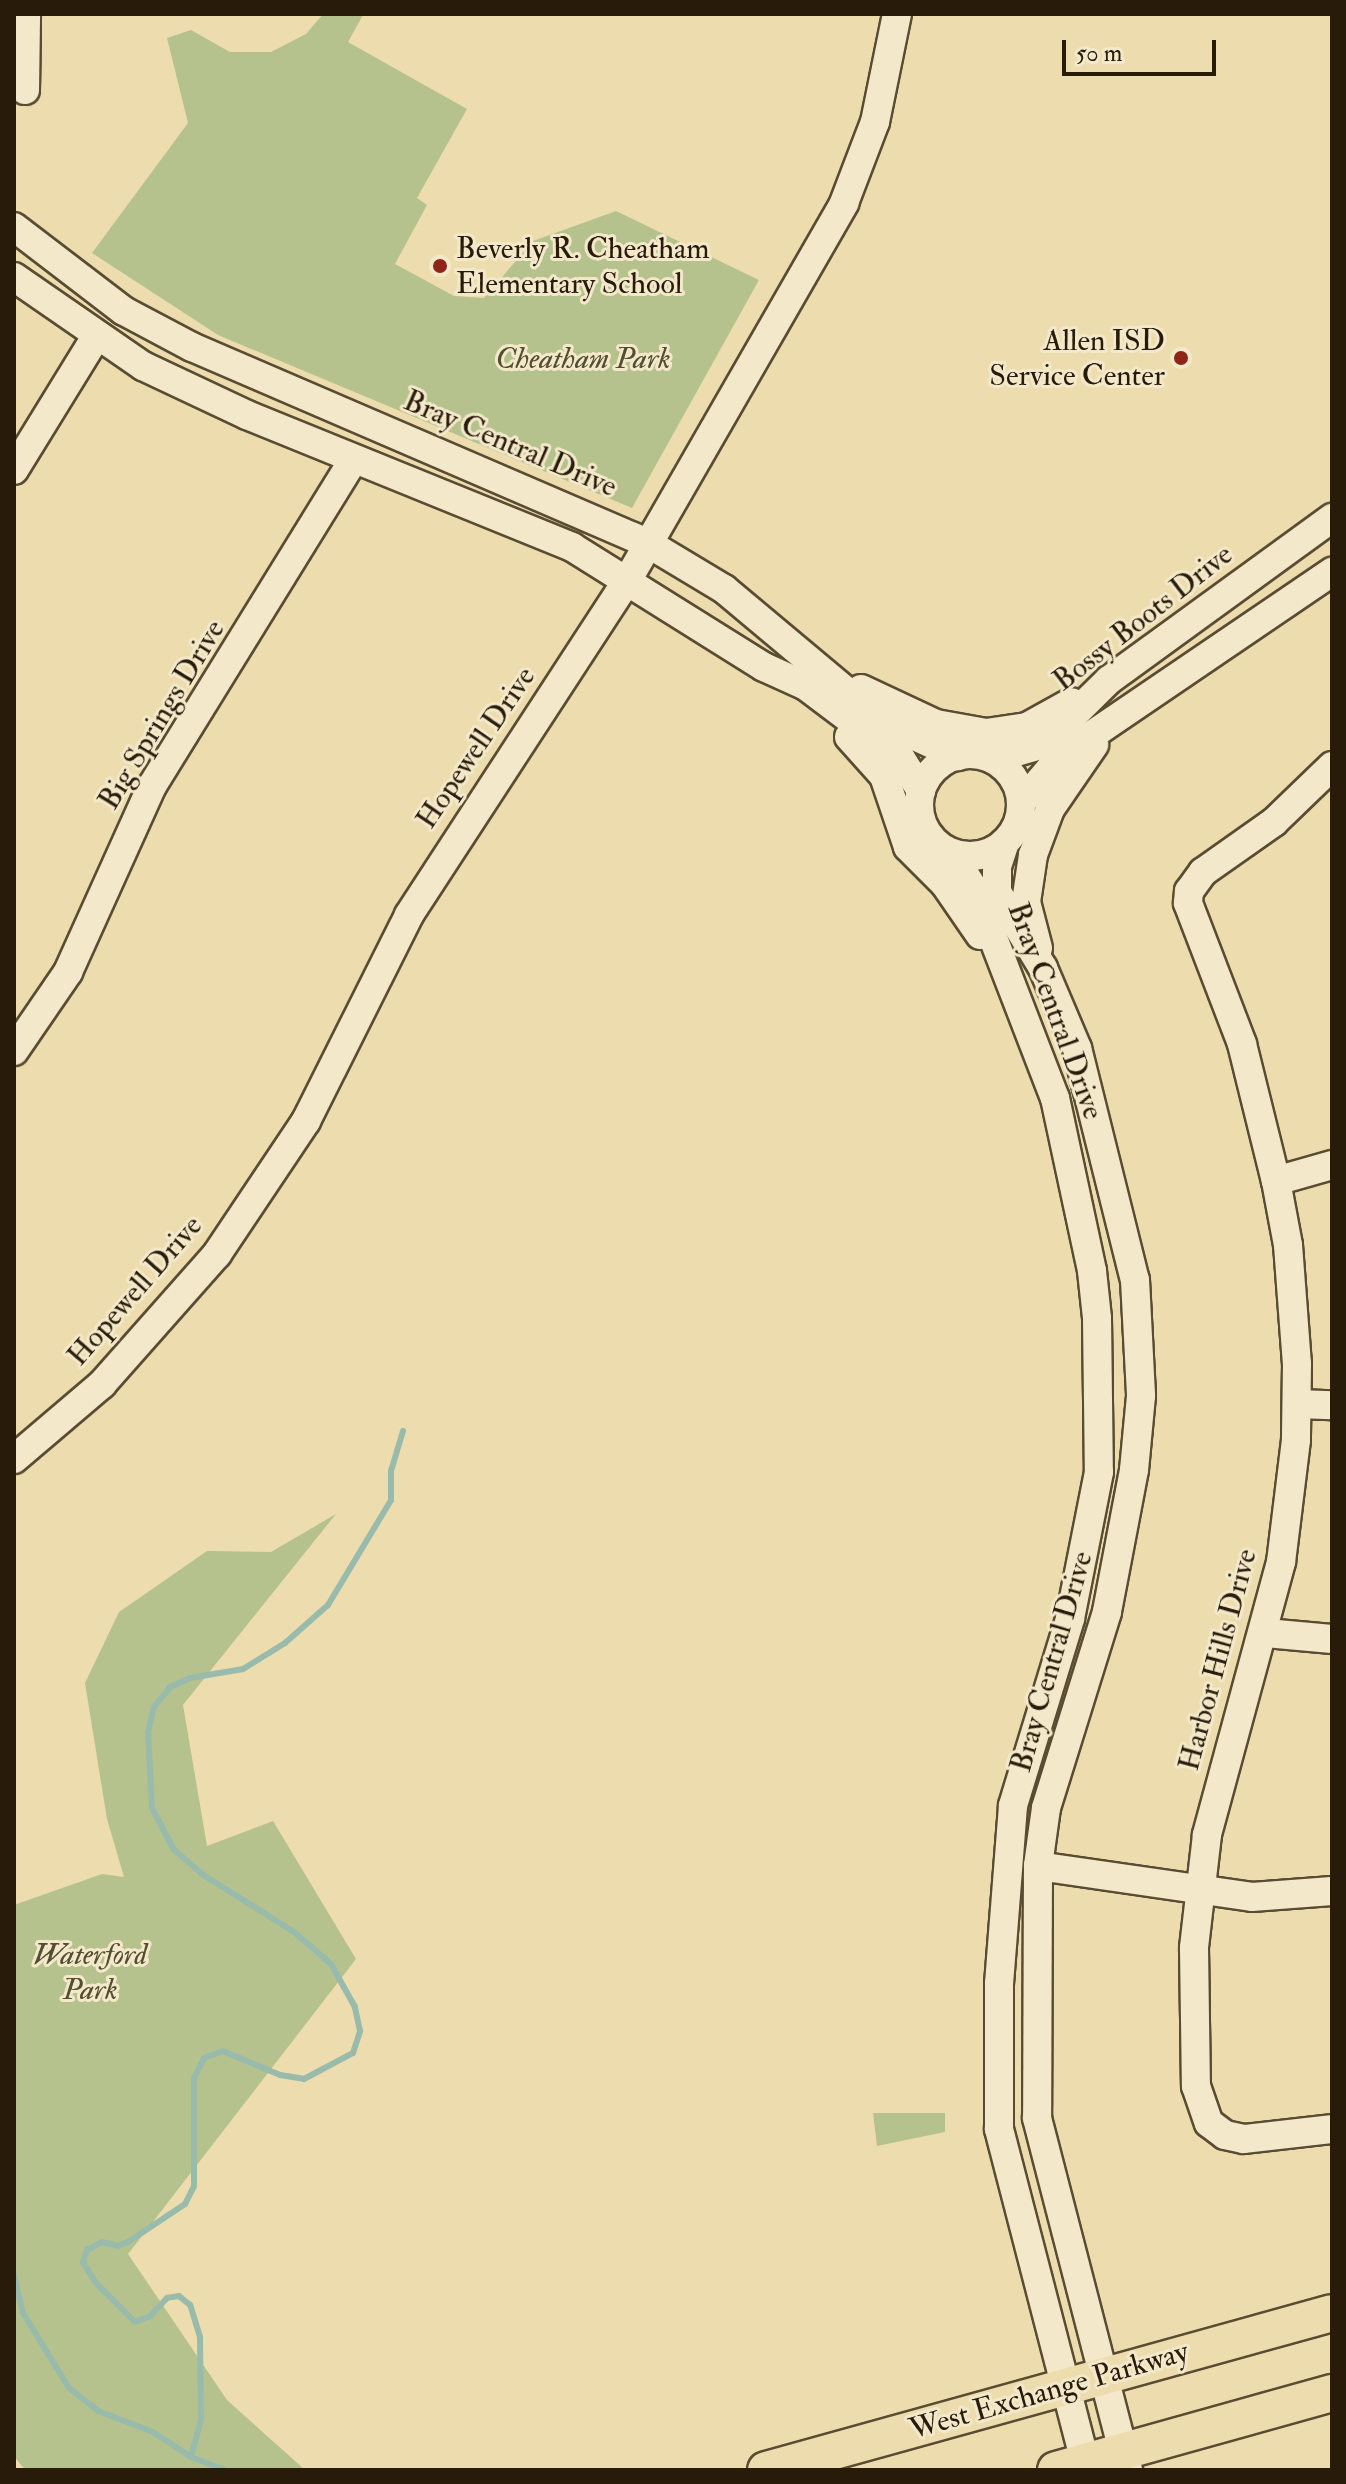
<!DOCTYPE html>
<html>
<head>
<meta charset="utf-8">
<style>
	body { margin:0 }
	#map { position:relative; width:1346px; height:2484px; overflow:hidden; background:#edddae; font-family:"IM FELL Double Pica",serif }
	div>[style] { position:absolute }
	.green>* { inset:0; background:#b5c28d }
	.stream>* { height:6px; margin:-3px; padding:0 3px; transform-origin:3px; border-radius:3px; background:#99bbac }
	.roads { filter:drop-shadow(2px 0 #5a4c33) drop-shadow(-2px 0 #5a4c33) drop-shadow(0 2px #5a4c33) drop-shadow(0 -2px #5a4c33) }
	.minor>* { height:28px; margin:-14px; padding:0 14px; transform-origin:14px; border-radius:14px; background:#f3e9ca }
	.minor>.ring { margin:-14px; padding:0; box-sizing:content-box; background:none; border:28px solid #f3e9ca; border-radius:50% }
	.major>* { height:36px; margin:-18px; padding:0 18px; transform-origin:18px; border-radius:18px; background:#edddae }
	.dots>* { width:22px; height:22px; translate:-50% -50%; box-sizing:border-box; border:4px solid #f3e9ca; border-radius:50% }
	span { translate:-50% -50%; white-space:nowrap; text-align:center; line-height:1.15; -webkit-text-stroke:6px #f3e9ca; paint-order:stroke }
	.poi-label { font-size:30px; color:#291b0a }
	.left { translate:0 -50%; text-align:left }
	.right { translate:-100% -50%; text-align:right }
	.park-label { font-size:30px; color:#534d31; font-style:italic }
	.street-label { font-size:30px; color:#291b0a }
	.frame { position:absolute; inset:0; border:16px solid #291b0a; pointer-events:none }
	.scale { position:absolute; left:1062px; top:40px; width:154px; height:36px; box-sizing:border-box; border:4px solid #291b0a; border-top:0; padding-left:10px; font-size:24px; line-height:28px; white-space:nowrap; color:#291b0a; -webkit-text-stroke:6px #f3e9ca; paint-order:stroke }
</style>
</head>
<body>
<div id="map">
	<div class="green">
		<i style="clip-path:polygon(323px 14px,363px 15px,348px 42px,467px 109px,417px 198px,427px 205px,395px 264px,454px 296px,484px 298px,533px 241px,616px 211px,759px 280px,632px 508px,218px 335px,92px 253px,188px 123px,167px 38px,191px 30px,230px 52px,271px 52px,306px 34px)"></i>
		<i style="clip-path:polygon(336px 1514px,183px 1705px,207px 1846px,273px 1821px,356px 1959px,128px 2254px,227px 2400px,305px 2470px,25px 2470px,14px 2456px,14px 1905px,102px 1874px,124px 1877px,107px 1819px,85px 1683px,119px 1612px,207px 1551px,271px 1552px)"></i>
		<i style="clip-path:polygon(945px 2113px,945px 2132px,877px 2146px,873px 2113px)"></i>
	</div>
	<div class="stream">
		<i style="left:14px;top:2275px;width:39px;rotate:77deg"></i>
		<i style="left:23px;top:2313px;width:88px;rotate:58.5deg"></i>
		<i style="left:69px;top:2388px;width:37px;rotate:38deg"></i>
		<i style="left:98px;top:2411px;width:59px;rotate:20.9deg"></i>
		<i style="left:153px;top:2432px;width:45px;rotate:33.3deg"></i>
		<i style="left:191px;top:2457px;width:36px;rotate:21deg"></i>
		<i style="left:191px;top:2457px;width:38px;rotate:-75deg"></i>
		<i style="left:201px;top:2420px;width:83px;rotate:-90.7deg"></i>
		<i style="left:200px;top:2337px;width:34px;rotate:-107deg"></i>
		<i style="left:190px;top:2305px;width:14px;rotate:-141deg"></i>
		<i style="left:179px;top:2296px;width:12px;rotate:171deg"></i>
		<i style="left:167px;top:2298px;width:25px;rotate:133deg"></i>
		<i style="left:150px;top:2316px;width:16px;rotate:158deg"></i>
		<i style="left:135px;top:2322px;width:55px;rotate:-135deg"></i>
		<i style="left:96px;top:2283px;width:25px;rotate:-122deg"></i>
		<i style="left:83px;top:2262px;width:13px;rotate:-72deg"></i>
		<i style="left:87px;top:2250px;width:17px;rotate:-28deg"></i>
		<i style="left:102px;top:2242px;width:16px;rotate:14deg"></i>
		<i style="left:118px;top:2246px;width:11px;rotate:-22deg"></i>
		<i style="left:128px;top:2242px;width:69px;rotate:-33.7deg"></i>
		<i style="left:185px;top:2204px;width:20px;rotate:-63deg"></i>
		<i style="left:194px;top:2186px;width:108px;rotate:-90deg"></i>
		<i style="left:194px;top:2078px;width:22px;rotate:-63deg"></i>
		<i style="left:204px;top:2058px;width:20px;rotate:-20deg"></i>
		<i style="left:223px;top:2051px;width:62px;rotate:22.8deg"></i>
		<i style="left:280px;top:2075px;width:24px;rotate:9deg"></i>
		<i style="left:304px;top:2079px;width:55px;rotate:-28deg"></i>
		<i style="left:353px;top:2053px;width:23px;rotate:-72deg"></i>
		<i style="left:360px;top:2031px;width:25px;rotate:-102deg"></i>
		<i style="left:355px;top:2007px;width:49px;rotate:-119.2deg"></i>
		<i style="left:331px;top:1964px;width:49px;rotate:-139.1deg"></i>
		<i style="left:294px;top:1932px;width:109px;rotate:-147.8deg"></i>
		<i style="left:202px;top:1874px;width:37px;rotate:-139deg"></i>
		<i style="left:174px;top:1850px;width:47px;rotate:-117.6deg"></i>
		<i style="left:152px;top:1808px;width:76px;rotate:-93deg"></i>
		<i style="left:148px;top:1732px;width:26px;rotate:-77deg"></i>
		<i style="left:154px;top:1707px;width:26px;rotate:-51deg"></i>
		<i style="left:170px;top:1687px;width:22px;rotate:-24deg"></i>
		<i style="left:190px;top:1678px;width:54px;rotate:-9.6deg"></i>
		<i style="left:243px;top:1669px;width:49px;rotate:-31.8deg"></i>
		<i style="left:285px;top:1643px;width:57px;rotate:-41.5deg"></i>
		<i style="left:328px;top:1605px;width:122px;rotate:-59deg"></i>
		<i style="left:391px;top:1500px;width:29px;rotate:-90deg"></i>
		<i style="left:391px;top:1471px;width:42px;rotate:-73.3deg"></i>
	</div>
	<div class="roads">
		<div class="minor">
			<i style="left:25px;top:90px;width:76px;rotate:-89.2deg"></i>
			<i style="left:14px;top:227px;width:138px;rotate:37.4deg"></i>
			<i style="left:124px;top:311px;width:77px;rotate:27.9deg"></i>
			<i style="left:192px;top:347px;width:498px;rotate:23.3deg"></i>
			<i style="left:649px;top:544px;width:87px;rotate:31deg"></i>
			<i style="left:724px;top:589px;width:206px;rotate:39.9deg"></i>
			<i style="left:882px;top:721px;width:84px;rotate:24.7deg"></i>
			<i style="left:14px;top:277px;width:157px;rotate:34.6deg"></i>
			<i style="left:143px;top:366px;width:115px;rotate:25.2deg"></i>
			<i style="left:247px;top:415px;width:351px;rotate:22.1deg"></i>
			<i style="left:572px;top:547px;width:226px;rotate:32deg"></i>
			<i style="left:764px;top:667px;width:46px;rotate:24.3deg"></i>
			<i style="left:806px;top:686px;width:118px;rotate:37.1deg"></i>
			<i style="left:900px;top:757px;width:40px;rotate:58deg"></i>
			<i style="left:14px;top:470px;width:158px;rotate:-58.4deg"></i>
			<i style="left:861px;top:689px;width:83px;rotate:25deg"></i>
			<i style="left:936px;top:724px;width:51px;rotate:10.2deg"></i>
			<i style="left:986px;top:733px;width:41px;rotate:-8.3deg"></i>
			<i style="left:1027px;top:727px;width:51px;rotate:-29.1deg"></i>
			<i style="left:849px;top:737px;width:52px;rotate:48.1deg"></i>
			<i style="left:884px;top:776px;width:75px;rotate:71.3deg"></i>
			<i style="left:908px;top:847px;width:52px;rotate:45deg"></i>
			<i style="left:945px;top:884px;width:62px;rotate:55.5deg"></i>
			<i class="ring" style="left:919px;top:754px;width:74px;height:74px"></i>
			<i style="left:992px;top:759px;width:54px;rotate:-16.1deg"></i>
			<i style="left:1044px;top:744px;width:91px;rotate:-44.6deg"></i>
			<i style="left:1109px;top:680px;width:276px;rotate:-36deg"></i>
			<i style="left:1332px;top:766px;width:81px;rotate:136deg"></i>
			<i style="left:1274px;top:822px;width:87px;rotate:144.8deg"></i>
			<i style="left:1203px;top:872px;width:24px;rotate:126deg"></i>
			<i style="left:1189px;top:891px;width:12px;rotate:95deg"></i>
			<i style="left:1188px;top:903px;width:151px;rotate:69deg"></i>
			<i style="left:1242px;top:1044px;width:141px;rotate:76.1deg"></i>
			<i style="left:1276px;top:1181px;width:65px;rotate:79.4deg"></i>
			<i style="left:1288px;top:1245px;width:119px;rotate:85.7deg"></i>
			<i style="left:1297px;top:1364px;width:76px;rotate:90.8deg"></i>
			<i style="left:1296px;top:1440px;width:123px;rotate:97deg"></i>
			<i style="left:1281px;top:1562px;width:283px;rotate:105.2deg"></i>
			<i style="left:1207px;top:1835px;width:114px;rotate:96.6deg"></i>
			<i style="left:1194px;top:1948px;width:138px;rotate:89.2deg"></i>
			<i style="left:1196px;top:2086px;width:39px;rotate:71deg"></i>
			<i style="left:1209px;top:2123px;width:20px;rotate:37deg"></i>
			<i style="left:1225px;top:2135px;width:19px;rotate:12deg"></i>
			<i style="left:1244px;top:2139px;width:89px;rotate:-6.5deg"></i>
			<i style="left:1021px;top:803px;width:62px;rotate:-49.6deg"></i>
			<i style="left:1061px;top:756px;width:328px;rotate:-34.2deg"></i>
			<i style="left:1005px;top:842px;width:26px;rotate:108deg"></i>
			<i style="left:997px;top:867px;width:25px;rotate:90deg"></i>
			<i style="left:997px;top:892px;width:89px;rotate:58.8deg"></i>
			<i style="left:1043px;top:968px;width:87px;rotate:67deg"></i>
			<i style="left:1077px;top:1048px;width:239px;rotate:76deg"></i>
			<i style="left:1135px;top:1280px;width:116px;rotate:87deg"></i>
			<i style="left:1141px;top:1396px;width:74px;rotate:95.4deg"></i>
			<i style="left:1134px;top:1470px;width:145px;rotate:100.8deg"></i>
			<i style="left:1107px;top:1612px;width:205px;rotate:107.3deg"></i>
			<i style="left:1046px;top:1808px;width:59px;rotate:97.9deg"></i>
			<i style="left:1038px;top:1866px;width:252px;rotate:90.2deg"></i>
			<i style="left:1037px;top:2118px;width:364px;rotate:75.5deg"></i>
			<i style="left:951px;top:853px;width:45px;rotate:57.7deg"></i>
			<i style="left:975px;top:891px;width:222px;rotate:68.9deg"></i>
			<i style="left:1055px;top:1098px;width:177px;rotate:77.9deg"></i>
			<i style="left:1092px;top:1271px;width:47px;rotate:83.9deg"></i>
			<i style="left:1097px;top:1318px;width:154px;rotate:89.3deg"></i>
			<i style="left:1099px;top:1472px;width:150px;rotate:101.2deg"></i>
			<i style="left:1070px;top:1619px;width:195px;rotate:107deg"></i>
			<i style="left:1013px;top:1806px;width:179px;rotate:94.5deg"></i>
			<i style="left:999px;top:1984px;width:145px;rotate:90deg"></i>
			<i style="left:999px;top:2129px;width:352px;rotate:75.5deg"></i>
			<i style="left:1038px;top:948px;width:48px;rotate:-104.6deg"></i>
			<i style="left:1026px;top:902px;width:48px;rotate:-81.5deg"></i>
			<i style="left:1033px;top:855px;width:49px;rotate:-69.7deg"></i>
			<i style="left:1050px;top:809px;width:78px;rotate:-55.5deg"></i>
			<i style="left:14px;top:1051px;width:96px;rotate:-55.6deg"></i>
			<i style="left:68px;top:972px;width:204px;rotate:-65.7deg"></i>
			<i style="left:152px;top:786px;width:383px;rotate:-58.3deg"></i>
			<i style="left:1276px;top:1181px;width:58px;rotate:-15.9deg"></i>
			<i style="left:1297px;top:1404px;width:35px;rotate:2deg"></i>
			<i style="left:14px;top:1459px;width:116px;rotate:-40.4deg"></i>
			<i style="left:102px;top:1384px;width:174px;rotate:-48.5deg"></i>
			<i style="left:217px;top:1254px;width:160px;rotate:-56.2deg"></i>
			<i style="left:306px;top:1121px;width:230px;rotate:-63.4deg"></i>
			<i style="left:409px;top:915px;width:399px;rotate:-56.9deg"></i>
			<i style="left:627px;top:581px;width:436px;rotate:-60.1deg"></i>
			<i style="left:844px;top:203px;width:87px;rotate:-69.1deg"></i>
			<i style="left:875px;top:122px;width:110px;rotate:-78.5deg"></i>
			<i style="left:1266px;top:1633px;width:66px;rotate:5.2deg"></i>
			<i style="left:1038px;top:1866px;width:216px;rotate:8.2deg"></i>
			<i style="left:1252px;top:1897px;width:80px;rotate:-4.3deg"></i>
		</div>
		<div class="major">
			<i style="left:766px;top:2470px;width:587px;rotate:-15.5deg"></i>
			<i style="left:1056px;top:2470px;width:287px;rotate:-15.6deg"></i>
		</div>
	</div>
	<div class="dots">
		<i style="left:440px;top:266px;background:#8f2418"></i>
		<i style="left:1181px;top:358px;background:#8f2418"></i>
	</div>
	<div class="poi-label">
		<span class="left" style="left:456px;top:266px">Beverly R. Cheatham<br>Elementary School</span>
		<span class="right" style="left:1165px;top:358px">Allen ISD<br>Service Center</span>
	</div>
	<div class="park-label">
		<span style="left:583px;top:359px">Cheatham Park</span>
		<span style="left:90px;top:1972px">Waterford<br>Park</span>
	</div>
	<div class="street-label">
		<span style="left:510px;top:444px;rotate:23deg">Bray Central Drive</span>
		<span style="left:1143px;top:618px;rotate:-38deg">Bossy Boots Drive</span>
		<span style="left:162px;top:715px;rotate:-59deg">Big Springs Drive</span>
		<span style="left:476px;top:748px;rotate:-56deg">Hopewell Drive</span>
		<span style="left:1055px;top:1011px;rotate:70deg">Bray Central Drive</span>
		<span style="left:135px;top:1291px;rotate:-49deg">Hopewell Drive</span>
		<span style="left:1218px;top:1660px;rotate:-75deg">Harbor Hills Drive</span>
		<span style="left:1052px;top:1662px;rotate:-74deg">Bray Central Drive</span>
		<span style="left:1049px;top:2391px;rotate:-16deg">West Exchange Parkway</span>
	</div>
	<div class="frame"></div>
	<div class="scale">50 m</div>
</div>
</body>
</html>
